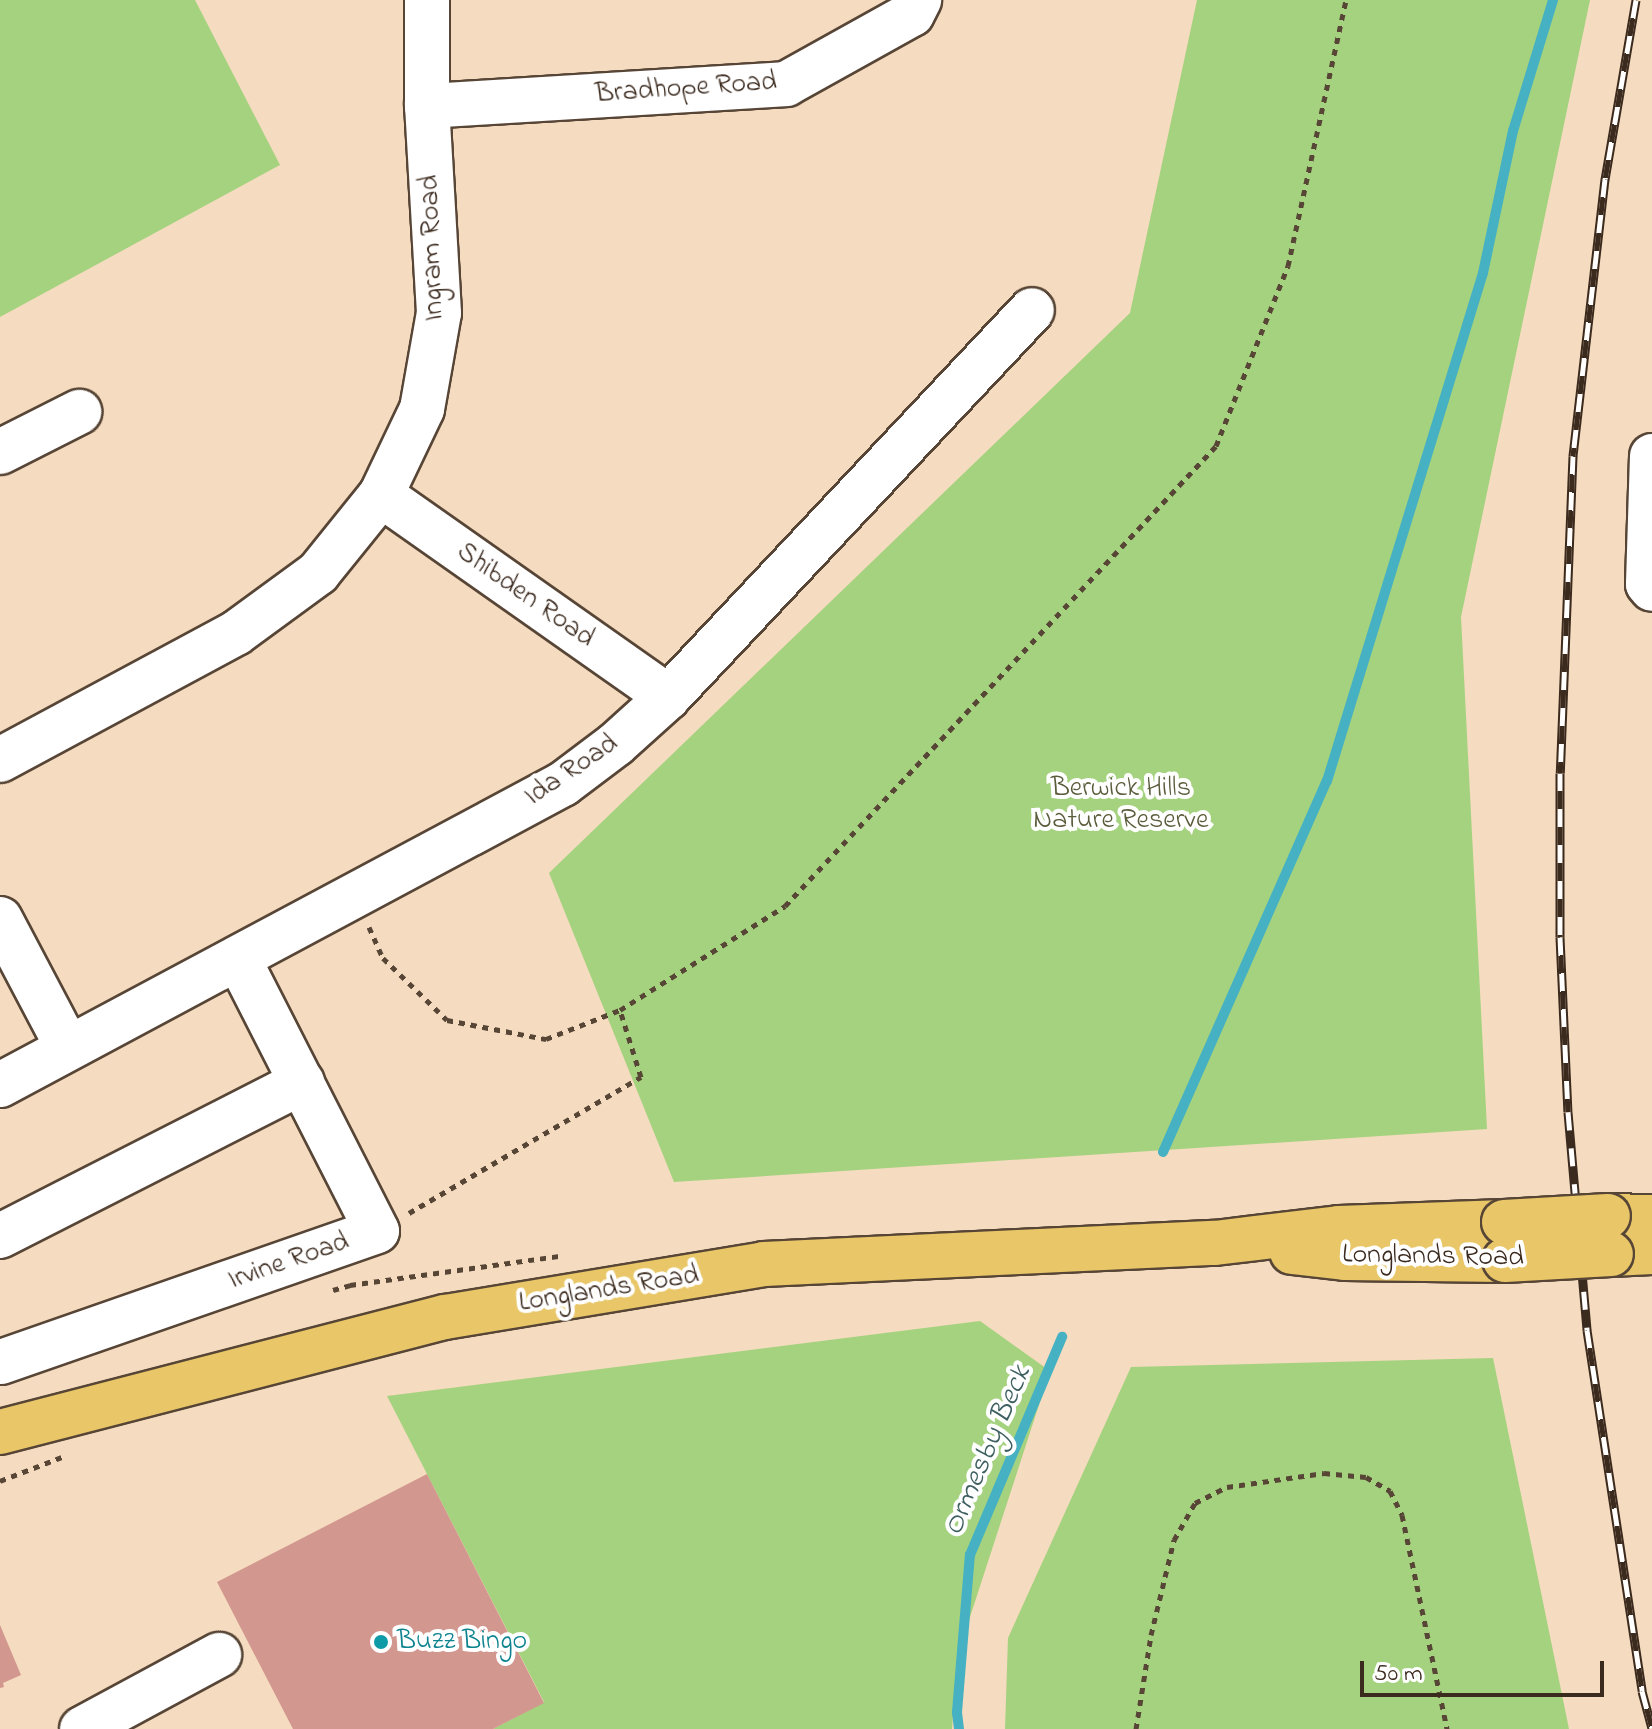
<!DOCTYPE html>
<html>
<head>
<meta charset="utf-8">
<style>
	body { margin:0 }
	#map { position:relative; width:1652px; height:1729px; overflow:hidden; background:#f5dbbf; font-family:"Indie Flower",sans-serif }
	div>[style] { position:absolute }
	.green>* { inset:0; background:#a5d27f }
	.stream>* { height:10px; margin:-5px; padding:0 5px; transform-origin:5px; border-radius:5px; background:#45b1c2 }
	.building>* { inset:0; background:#d2978e }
	.path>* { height:5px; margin-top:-2.5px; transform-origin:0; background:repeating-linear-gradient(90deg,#574536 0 6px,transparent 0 12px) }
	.roads { filter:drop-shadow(2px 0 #574536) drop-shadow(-2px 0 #574536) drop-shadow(0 2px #574536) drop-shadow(0 -2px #574536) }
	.minor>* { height:44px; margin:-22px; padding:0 22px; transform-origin:22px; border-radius:22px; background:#fff }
	.major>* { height:44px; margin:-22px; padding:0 22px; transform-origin:22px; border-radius:22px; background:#e9c769 }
	.rail>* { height:9px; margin-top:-4.5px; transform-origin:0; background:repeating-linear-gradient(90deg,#fff 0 18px,#3b2a1e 0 36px); box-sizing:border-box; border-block:2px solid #3b2a1e }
	.bridges { filter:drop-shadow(2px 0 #574536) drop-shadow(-2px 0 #574536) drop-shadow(0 2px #574536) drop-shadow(0 -2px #574536) }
	.major-bridge>* { height:44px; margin:-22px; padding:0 22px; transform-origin:22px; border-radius:22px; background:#e9c769 }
	.dots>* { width:22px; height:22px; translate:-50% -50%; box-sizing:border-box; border:4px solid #fff; border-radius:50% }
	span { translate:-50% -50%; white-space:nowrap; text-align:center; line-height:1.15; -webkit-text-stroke:8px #fff; paint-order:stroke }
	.street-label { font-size:28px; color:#3b2a1e }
	.park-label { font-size:28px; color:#5b5c3b }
	.culture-label { font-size:28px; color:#0d838f }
	.left { translate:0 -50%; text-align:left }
	.water-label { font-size:30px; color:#3f6060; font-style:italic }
	.scale { position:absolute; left:1360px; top:1661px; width:244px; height:36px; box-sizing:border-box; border:4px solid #3b2a1e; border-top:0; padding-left:10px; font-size:24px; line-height:28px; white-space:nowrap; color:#3b2a1e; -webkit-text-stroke:6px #fff; paint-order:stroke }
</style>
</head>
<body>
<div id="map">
	<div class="green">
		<i style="clip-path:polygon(0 0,195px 0,280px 165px,0 317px)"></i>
		<i style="clip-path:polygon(1197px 0,1590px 0,1461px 617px,1487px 1129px,674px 1182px,549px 873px,1130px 313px)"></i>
		<i style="clip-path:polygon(980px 1321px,1050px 1371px,957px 1657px,952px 1729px,493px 1729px,544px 1702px,387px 1396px)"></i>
		<i style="clip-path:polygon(1493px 1358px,1569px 1729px,1005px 1729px,1008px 1638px,1131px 1367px)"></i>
	</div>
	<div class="stream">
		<i style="left:1163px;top:1152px;width:406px;rotate:-66.2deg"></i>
		<i style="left:1327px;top:781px;width:531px;rotate:-72.93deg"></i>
		<i style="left:1483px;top:273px;width:145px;rotate:-78.1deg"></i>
		<i style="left:1513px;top:131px;width:137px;rotate:-73deg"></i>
		<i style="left:959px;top:1729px;width:17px;rotate:-97deg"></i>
		<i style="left:957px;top:1712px;width:158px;rotate:-85.3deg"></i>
		<i style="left:970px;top:1555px;width:237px;rotate:-67.1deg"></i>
	</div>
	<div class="building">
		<i style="clip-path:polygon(427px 1474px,544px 1703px,493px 1729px,293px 1729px,217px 1582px)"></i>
		<i style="clip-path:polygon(0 1625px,21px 1675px,3px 1683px,4px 1687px,0 1688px)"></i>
	</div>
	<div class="path">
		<i style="left:369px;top:927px;width:34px;rotate:66deg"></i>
		<i style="left:383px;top:958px;width:89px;rotate:44.1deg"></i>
		<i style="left:447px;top:1020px;width:101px;rotate:10.9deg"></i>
		<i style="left:546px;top:1039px;width:79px;rotate:-21.4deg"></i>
		<i style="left:409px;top:1213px;width:269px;rotate:-30.4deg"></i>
		<i style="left:641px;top:1077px;width:70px;rotate:-107.4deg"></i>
		<i style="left:620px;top:1010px;width:195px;rotate:-32.2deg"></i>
		<i style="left:785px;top:906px;width:630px;rotate:-46.86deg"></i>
		<i style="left:1216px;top:446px;width:194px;rotate:-68.2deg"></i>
		<i style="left:1288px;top:266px;width:272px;rotate:-77.7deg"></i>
		<i style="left:333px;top:1290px;width:18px;rotate:-16deg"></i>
		<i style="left:350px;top:1285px;width:212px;rotate:-7.9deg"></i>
		<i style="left:0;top:1481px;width:66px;rotate:-21.2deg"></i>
		<i style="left:1136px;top:1729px;width:95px;rotate:-80.9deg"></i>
		<i style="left:1151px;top:1635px;width:98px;rotate:-76.4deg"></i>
		<i style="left:1174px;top:1540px;width:43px;rotate:-60.4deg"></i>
		<i style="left:1195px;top:1503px;width:36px;rotate:-27deg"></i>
		<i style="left:1227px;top:1487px;width:98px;rotate:-8.2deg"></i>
		<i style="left:1324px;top:1473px;width:42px;rotate:5.4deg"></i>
		<i style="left:1366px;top:1477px;width:28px;rotate:30deg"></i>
		<i style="left:1390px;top:1491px;width:27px;rotate:63deg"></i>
		<i style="left:1402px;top:1515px;width:219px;rotate:78.1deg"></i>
	</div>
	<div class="roads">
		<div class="minor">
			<i style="left:427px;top:106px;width:360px;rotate:-3.5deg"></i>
			<i style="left:786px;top:84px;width:144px;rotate:-29.1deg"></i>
			<i style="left:912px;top:14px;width:16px;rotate:-63deg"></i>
			<i style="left:0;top:452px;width:89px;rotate:-26.9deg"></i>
			<i style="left:1652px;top:456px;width:128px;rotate:91.8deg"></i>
			<i style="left:1648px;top:584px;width:6px;rotate:51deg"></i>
			<i style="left:381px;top:495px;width:351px;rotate:35.1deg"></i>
			<i style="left:0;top:760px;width:268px;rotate:-28.3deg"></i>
			<i style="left:236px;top:633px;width:102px;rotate:-36.2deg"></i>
			<i style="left:318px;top:573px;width:100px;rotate:-51.1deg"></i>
			<i style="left:381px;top:495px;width:95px;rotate:-64.5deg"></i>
			<i style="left:422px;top:409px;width:97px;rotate:-80deg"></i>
			<i style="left:439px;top:313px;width:207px;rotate:-93.3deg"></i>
			<i style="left:427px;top:106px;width:106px;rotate:-90deg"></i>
			<i style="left:0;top:919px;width:146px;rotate:62.2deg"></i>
			<i style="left:0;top:1085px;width:638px;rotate:-28.13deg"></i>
			<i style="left:563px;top:784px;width:66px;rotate:-37deg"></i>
			<i style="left:616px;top:744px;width:70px;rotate:-42.1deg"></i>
			<i style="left:668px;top:697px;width:531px;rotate:-46.75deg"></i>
			<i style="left:0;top:1236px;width:339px;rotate:-27deg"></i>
			<i style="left:1px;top:1362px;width:398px;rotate:-19.2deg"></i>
			<i style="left:377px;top:1231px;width:306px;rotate:-117deg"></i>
			<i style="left:82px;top:1729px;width:156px;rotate:-28.4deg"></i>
		</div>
		<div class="major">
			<i style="left:1608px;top:1216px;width:44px;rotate:1.3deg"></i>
			<i style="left:1292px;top:1252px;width:53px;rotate:6.5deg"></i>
			<i style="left:1345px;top:1258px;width:160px;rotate:0.7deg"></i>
			<i style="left:1611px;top:1254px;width:41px;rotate:-2.8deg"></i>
			<i style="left:0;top:1432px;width:460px;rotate:-14.5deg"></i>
			<i style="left:445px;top:1317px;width:323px;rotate:-9.4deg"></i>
			<i style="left:764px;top:1264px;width:451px;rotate:-2.7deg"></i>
			<i style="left:1215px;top:1243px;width:125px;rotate:-6.9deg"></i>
			<i style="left:1339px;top:1228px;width:165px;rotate:-2.1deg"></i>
		</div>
	</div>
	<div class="rail">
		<i style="left:1636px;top:0;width:182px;rotate:99.8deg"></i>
		<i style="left:1605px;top:179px;width:279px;rotate:96.6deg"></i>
		<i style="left:1573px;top:456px;width:317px;rotate:92.3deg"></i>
		<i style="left:1560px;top:773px;width:164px;rotate:90deg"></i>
		<i style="left:1560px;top:937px;width:175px;rotate:87.4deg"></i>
		<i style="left:1568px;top:1112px;width:219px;rotate:85deg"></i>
		<i style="left:1587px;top:1330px;width:365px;rotate:81.3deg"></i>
		<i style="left:1642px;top:1691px;width:38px;rotate:75deg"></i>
	</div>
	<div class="bridges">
		<div class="major-bridge">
			<i style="left:1504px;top:1222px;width:104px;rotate:-3.3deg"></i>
			<i style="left:1505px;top:1260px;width:106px;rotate:-3.2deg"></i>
		</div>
	</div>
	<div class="dots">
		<i style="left:381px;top:1642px;background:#0f9aa8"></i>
	</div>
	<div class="street-label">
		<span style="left:686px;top:89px;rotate:-4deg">Bradhope Road</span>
		<span style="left:433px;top:248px;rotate:-92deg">Ingram Road</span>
		<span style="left:525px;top:596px;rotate:35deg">Shibden Road</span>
		<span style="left:572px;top:771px;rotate:-34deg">Ida Road</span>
		<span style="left:1433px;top:1257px;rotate:1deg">Longlands Road</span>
		<span style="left:289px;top:1262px;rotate:-19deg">Irvine Road</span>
		<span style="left:609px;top:1290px;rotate:-9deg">Longlands Road</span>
	</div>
	<div class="park-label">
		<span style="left:1121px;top:805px">Berwick Hills<br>Nature Reserve</span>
	</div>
	<div class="culture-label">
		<span class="left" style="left:397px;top:1642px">Buzz Bingo</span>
	</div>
	<div class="water-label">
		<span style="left:988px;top:1451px;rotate:-67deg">Ormesby Beck</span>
	</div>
	<div class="scale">50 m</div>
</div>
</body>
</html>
